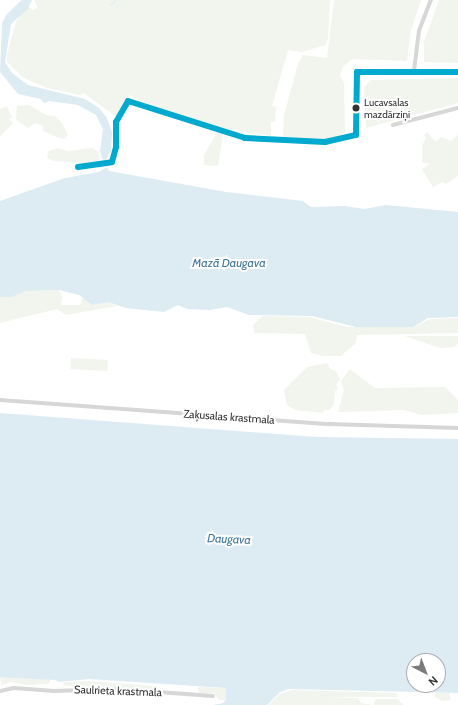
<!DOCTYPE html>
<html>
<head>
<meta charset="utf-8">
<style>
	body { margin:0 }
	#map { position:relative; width:458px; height:705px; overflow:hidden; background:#fff; font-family:Cabin,sans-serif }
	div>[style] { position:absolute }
	.green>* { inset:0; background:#f1f5ed; transform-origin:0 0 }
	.water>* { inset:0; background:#ddebf3 }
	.stream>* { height:1px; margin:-0.5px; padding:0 0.5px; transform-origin:0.5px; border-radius:0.5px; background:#ddebf3 }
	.minor>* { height:3.5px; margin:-1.75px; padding:0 1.75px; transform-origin:1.75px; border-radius:1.75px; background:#d7d7d7 }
	.bus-1>* { height:6px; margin:-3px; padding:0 3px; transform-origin:3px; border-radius:3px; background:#00a9ce }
	.dots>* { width:11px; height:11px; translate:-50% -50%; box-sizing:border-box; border:2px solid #fff; border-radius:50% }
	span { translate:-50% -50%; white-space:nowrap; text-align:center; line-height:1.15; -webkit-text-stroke:4px #fff; paint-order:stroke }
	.bus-label { font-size:10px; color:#333 }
	.left { translate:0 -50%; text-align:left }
	.street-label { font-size:11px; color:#333 }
	.water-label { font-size:12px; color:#3f7597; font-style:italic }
	.north { position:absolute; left:406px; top:653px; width:40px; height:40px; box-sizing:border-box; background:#fff; border:1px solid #adadad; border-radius:50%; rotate:138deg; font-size:11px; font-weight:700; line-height:16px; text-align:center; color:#333 }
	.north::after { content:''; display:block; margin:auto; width:14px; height:18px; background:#7a7a7a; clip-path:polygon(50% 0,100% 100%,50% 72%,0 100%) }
</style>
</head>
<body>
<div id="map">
	<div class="green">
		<i style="clip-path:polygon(34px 0,330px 0,328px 39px,325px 45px,302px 52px,288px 50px,272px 106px,276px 107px,275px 122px,271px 122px,271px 136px,228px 129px,160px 109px,129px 95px,116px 117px,84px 93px,80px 95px,47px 88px,24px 78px,7px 62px,7px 55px,16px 21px,29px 6px,33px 10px,38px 7px)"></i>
		<i style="clip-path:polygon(334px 0,421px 0,411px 30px,407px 61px,352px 59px,343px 67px,340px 75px,344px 83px,345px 133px,325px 140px,283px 137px,284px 115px,298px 64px,303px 55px,327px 58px)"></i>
		<i style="clip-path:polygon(439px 0,458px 0,458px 63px,424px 62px,424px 42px)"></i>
		<i style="clip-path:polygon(458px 78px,458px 103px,366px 128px,364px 87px,371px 80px)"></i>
		<i style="clip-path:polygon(29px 105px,46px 115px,55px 116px,62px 123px,68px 135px,64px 139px,59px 138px,43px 131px,43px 126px,35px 123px,28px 128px,16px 120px,17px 106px)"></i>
		<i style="clip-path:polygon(7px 106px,12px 118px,3px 121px,9px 119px,13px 123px,0 137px,0 109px)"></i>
		<i style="clip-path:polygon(218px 131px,223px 133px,218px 166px,204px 165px,204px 155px)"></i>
		<i style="clip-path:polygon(427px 132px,436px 142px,441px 137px,451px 141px,458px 135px,458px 176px,446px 184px,442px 182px,433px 187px,422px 169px,430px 164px,422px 162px,422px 145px,426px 138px,424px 135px)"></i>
		<i style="clip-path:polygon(57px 148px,68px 151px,92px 148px,99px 152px,100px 160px,83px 163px,54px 161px,47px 158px,49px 151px)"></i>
		<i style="clip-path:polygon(59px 290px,62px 297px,61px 305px,80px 305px,83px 297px,92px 305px,108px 302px,117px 306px,66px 315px,57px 309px,0 323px,0 297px,12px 297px,25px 291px)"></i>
		<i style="clip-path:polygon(263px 316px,310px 317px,347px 327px,414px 327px,429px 319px,458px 318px,458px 333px,357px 335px,356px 343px,341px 356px,323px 356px,311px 353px,305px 334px,254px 333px,253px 325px)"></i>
		<i style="clip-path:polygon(405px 336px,458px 336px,458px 344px,454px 347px,440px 348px)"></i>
		<i style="left:71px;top:358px;width:37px;height:11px;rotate:3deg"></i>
		<i style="clip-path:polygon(327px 363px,330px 369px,336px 371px,340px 380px,336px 384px,338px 389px,335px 391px,334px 404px,330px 410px,324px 410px,323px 413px,295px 410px,287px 405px,284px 390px,307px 367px)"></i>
		<i style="clip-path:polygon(350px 369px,375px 388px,445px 387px,458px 400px,458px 413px,422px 415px,404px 410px,338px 412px,344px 390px,341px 381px)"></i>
		<i style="clip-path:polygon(0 675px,49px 678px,50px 681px,48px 684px,27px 685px,11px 682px,1px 685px)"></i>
		<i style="clip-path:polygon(89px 681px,155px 686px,156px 689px,143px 692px,62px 685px,66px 682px)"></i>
		<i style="clip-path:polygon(198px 687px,226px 688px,226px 700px,219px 700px,214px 693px,199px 693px)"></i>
		<i style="clip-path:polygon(292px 690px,397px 693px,397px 697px,329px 697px,358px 698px,361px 703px,373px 705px,376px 699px,397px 699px,403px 704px,403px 705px,268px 705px,281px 693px)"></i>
		<i style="clip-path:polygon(435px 693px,449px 693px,451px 700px,442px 701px,435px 697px)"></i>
	</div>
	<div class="water">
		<i style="clip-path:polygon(22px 0,32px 0,27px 10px,11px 24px,5px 62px,12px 73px,28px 85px,85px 99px,99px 108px,107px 118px,112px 132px,111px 151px,106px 160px,102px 159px,100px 151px,103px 129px,96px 115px,78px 105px,49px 101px,44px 103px,41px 99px,18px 94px,0 72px,2px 23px,7px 14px)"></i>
		<i style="clip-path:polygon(107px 167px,109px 171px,226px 192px,303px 201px,311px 207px,345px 206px,364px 209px,386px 205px,458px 212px,458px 317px,428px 318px,413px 327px,356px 327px,312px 316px,249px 315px,227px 307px,210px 310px,187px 309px,178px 305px,164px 312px,126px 308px,108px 302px,92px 305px,79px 295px,59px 290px,25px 291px,12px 297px,0 297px,0 201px,65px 178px,99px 172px)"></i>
		<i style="clip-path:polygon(evenodd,0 413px,317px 437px,458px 439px,458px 693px,289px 689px,280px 692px,267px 705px,213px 705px,223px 703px,226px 700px,226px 688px,89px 679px,59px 682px,55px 680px,0 677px,0 413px,414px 661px,438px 661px,438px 685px,414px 685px,414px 661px)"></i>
	</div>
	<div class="stream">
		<i style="left:110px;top:5px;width:7px;rotate:-45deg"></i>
	</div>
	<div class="minor">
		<i style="left:414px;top:71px;width:40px;rotate:-82.9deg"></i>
		<i style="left:419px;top:31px;width:33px;rotate:-69deg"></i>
		<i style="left:393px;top:125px;width:67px;rotate:-14.7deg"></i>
		<i style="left:78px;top:167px;width:34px;rotate:-8deg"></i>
		<i style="left:112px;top:162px;width:16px;rotate:-75deg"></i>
		<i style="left:116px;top:147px;width:25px;rotate:-90deg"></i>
		<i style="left:116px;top:122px;width:24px;rotate:-60deg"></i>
		<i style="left:128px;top:101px;width:123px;rotate:17.5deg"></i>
		<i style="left:245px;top:138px;width:80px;rotate:2.9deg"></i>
		<i style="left:325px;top:142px;width:32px;rotate:-13deg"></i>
		<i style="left:356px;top:135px;width:63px;rotate:-89.1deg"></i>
		<i style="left:357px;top:72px;width:101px"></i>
		<i style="left:0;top:400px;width:330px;rotate:4.2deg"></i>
		<i style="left:329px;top:424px;width:129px;rotate:1.8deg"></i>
		<i style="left:0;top:691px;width:14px;rotate:-12deg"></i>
		<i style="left:14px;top:688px;width:40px;rotate:4.3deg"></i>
		<i style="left:54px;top:691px;width:58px;rotate:-2deg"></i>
		<i style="left:112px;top:689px;width:28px;rotate:10deg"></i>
		<i style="left:140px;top:694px;width:18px;rotate:-6deg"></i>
		<i style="left:158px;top:692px;width:55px;rotate:4.2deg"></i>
	</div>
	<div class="bus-1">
		<i style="left:78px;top:167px;width:34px;rotate:-8deg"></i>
		<i style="left:112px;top:162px;width:16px;rotate:-75deg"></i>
		<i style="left:116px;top:147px;width:25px;rotate:-90deg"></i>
		<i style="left:116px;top:122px;width:24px;rotate:-60deg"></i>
		<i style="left:128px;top:101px;width:123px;rotate:17.5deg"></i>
		<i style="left:245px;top:138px;width:80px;rotate:2.9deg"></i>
		<i style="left:325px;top:142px;width:32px;rotate:-13deg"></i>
		<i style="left:356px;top:135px;width:63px;rotate:-89.1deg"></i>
		<i style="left:357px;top:72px;width:101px"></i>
	</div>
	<div class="dots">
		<i style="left:356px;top:108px;background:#333"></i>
	</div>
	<div class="bus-label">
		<span class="left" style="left:364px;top:108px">Lucavsalas<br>mazdārziņi</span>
	</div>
	<div class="street-label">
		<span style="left:229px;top:417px;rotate:4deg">Zaķusalas krastmala</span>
		<span style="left:118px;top:691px;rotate:2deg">Saulrieta krastmala</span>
	</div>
	<div class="water-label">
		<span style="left:229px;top:263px">Mazā Daugava</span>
		<span style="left:229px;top:539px;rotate:2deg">Daugava</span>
	</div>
	<div class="north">N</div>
</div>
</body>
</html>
